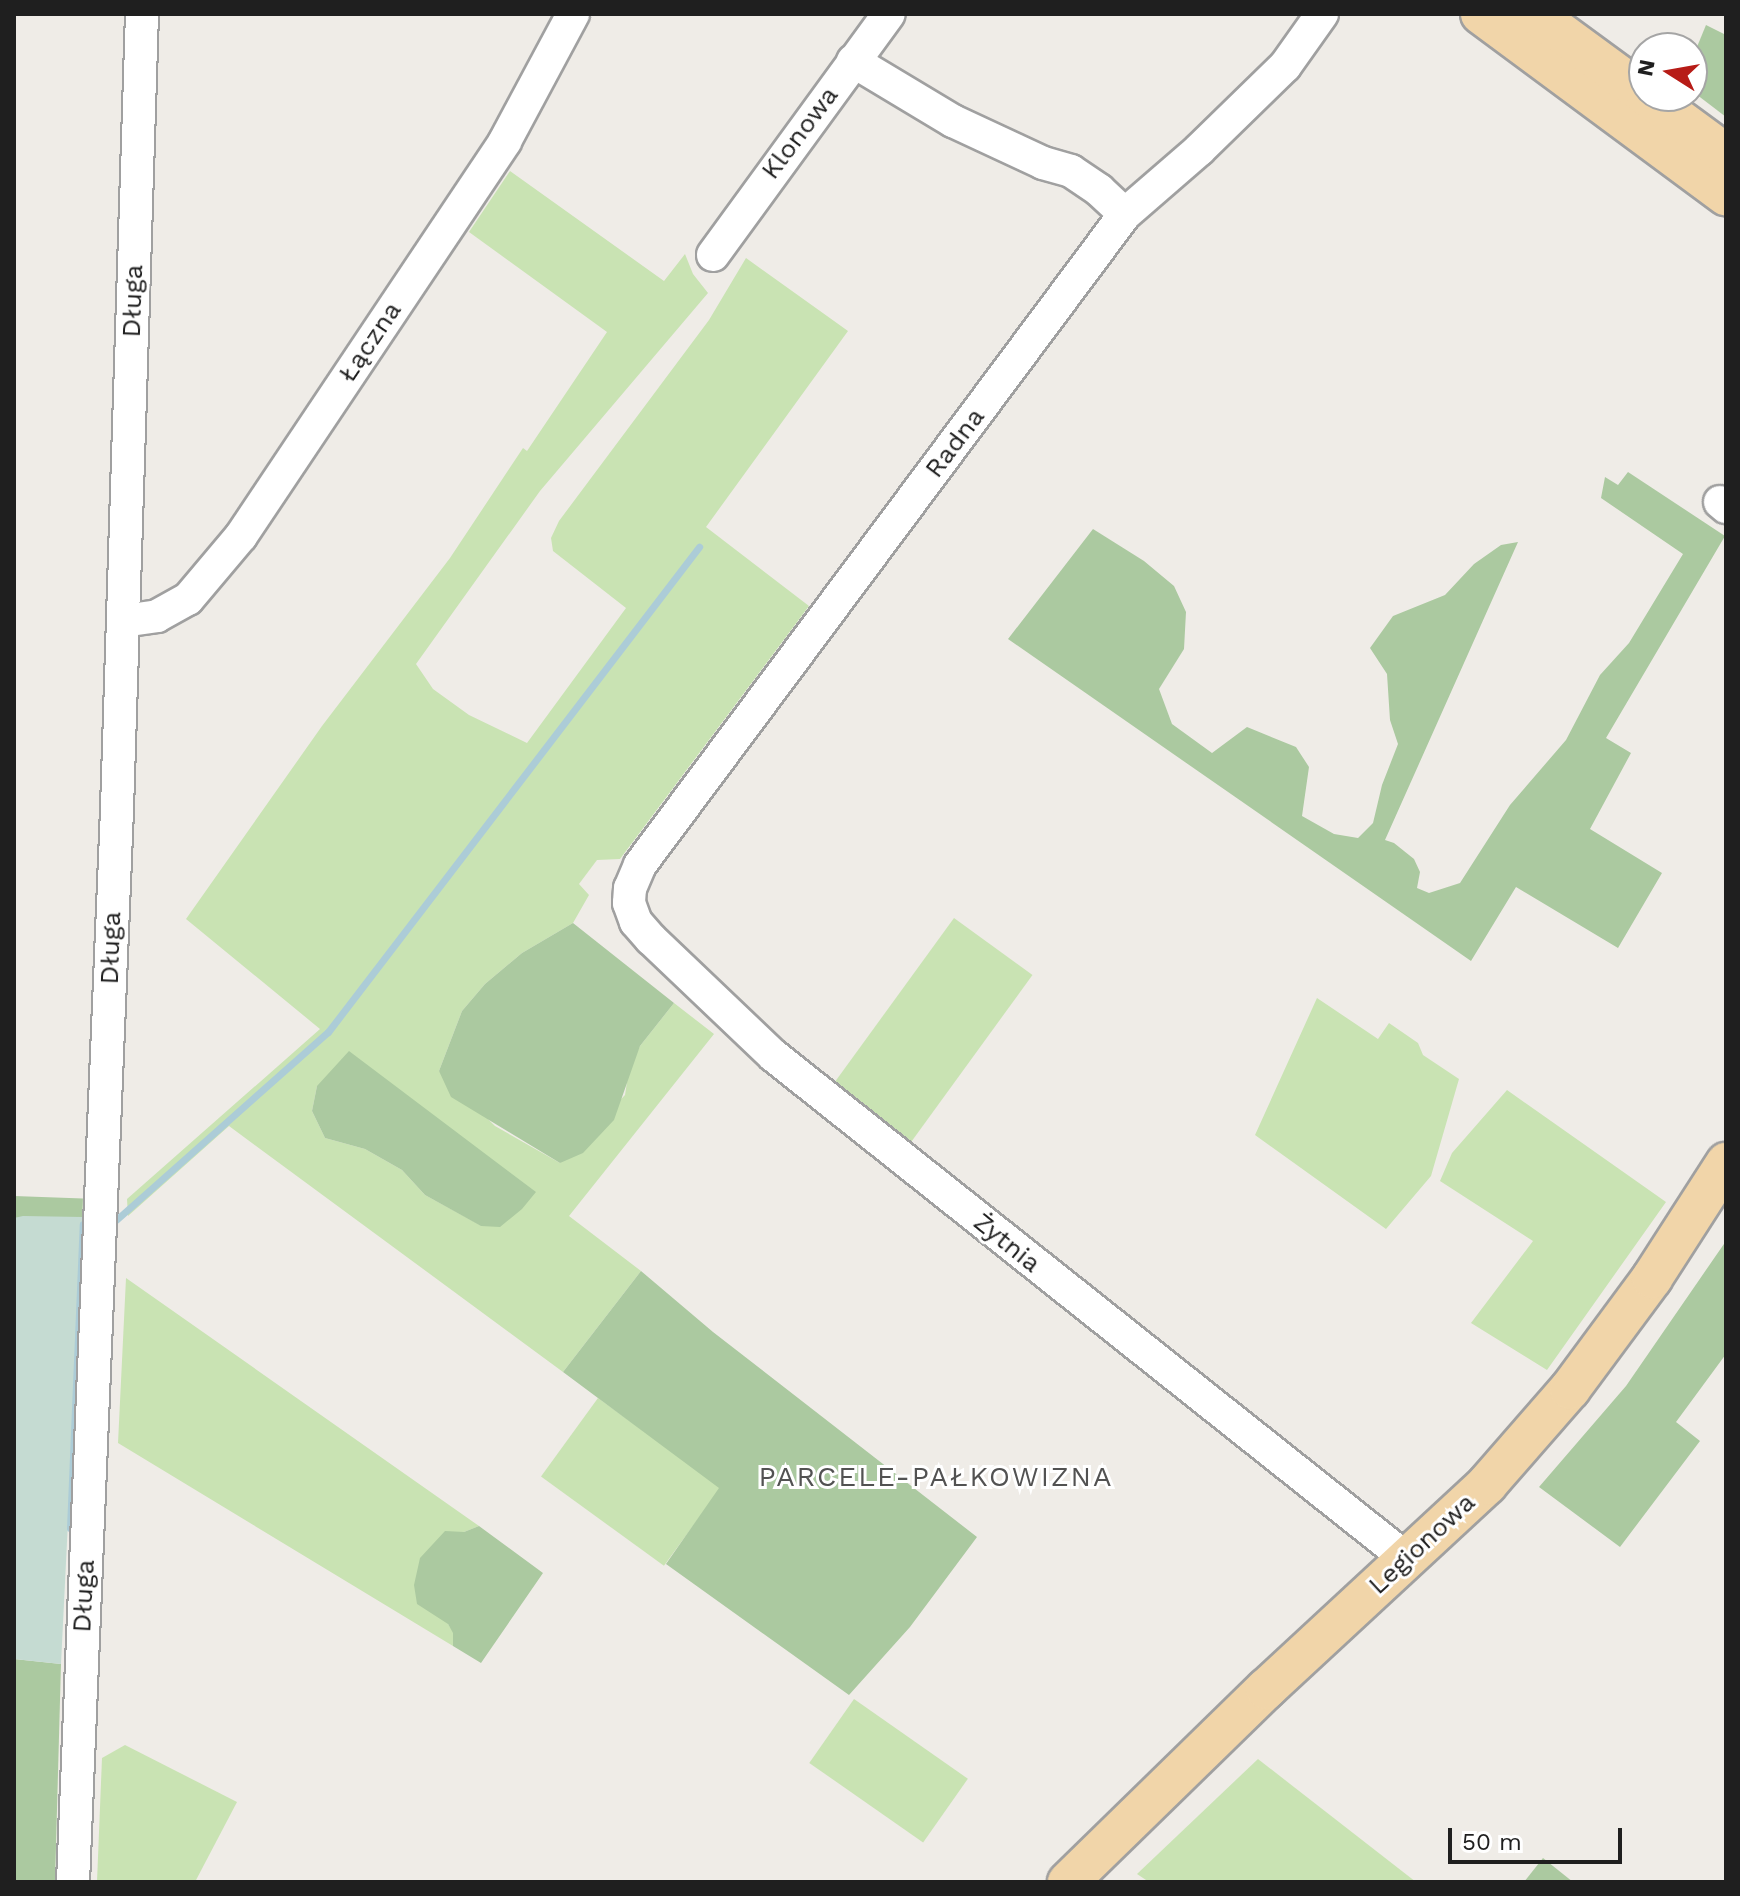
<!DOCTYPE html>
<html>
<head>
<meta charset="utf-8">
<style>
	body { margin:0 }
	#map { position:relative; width:1740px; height:1896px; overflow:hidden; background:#efece7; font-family:"Work Sans",sans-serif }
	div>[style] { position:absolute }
	.grass>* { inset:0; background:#c9e3b3; transform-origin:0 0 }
	.forest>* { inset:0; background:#abc9a0; transform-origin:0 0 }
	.wetland>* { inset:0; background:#c5dbd2 }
	.stream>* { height:7px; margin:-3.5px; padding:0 3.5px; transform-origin:3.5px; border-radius:3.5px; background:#acccd7 }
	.roads { filter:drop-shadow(2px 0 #a0a0a0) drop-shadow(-2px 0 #a0a0a0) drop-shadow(0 2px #a0a0a0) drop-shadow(0 -2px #a0a0a0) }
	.minor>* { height:32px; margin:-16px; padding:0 16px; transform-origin:16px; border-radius:16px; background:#fff }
	.major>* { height:40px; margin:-20px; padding:0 20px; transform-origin:20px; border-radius:20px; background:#f1d5a9 }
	span { translate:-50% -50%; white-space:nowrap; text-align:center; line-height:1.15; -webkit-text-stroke:6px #fff; paint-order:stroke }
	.street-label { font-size:26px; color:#1f1f1f }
	.neighbourhood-label { font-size:28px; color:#525252; letter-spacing:2px }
	.frame { position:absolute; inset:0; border:16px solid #1f1f1f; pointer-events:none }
	.north { position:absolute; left:1628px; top:32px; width:80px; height:80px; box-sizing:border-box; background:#fff; border:2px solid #a5a5a5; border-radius:50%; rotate:281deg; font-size:22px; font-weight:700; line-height:32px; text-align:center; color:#1f1f1f }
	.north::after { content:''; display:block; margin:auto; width:28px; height:36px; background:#b71c17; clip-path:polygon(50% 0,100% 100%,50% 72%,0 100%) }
	.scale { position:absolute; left:1448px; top:1828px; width:174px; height:36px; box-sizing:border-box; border:4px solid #1f1f1f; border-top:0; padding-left:10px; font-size:24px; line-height:28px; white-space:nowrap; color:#1f1f1f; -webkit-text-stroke:6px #fff; paint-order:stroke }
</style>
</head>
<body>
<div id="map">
	<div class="grass">
		<i style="clip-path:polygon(evenodd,510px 171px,664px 281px,685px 254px,693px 274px,708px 293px,540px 491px,416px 664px,433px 689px,469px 715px,527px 743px,626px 608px,553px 551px,551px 538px,559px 521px,709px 320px,746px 258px,848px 331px,706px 527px,809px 606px,620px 859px,597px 860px,579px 884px,589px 895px,573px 923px,522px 953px,485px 984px,462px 1011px,439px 1071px,495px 1126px,560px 1163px,625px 1095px,629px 1069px,640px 1046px,674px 1003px,714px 1034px,569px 1216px,641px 1271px,563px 1372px,229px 1126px,128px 1216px,127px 1199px,320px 1029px,186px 919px,322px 726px,450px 558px,523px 448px,527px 451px,607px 332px,469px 232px,510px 171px,317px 1086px,482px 1226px,425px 1195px,402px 1170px,365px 1149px,325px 1138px,312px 1111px,317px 1086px)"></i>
		<i style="left:954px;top:918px;width:97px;height:212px;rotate:36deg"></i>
		<i style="clip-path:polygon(1317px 998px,1378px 1039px,1389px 1023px,1418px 1043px,1423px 1055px,1459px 1079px,1431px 1176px,1386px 1229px,1255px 1135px)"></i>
		<i style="clip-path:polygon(1507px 1090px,1666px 1202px,1547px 1370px,1471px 1323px,1533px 1241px,1440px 1181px,1452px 1153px)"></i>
		<i style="clip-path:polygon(126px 1278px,479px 1526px,464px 1532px,448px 1624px,454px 1633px,453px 1646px,118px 1443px)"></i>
		<i style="left:598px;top:1398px;width:152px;height:97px;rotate:36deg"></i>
		<i style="left:854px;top:1699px;width:139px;height:78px;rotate:35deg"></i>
		<i style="clip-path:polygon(125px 1745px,237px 1802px,195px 1882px,97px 1882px,102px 1758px)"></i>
		<i style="clip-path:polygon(1258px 1759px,1416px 1882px,1149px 1882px,1137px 1874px)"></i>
	</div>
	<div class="forest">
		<i style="clip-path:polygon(1706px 25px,1726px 35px,1726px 117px,1692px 91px,1692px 59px)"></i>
		<i style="clip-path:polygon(1628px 472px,1725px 536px,1606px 738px,1631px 753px,1590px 829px,1662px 873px,1618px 948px,1516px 887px,1471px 961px,1008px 639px,1093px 529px,1144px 561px,1174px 586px,1186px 612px,1184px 649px,1159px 689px,1172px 724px,1212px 753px,1247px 727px,1296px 747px,1309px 767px,1302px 816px,1334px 834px,1358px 838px,1373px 823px,1382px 785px,1398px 744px,1390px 720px,1387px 674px,1370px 648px,1393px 616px,1445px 595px,1474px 564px,1501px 545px,1518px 542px,1385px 840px,1394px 843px,1414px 859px,1420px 872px,1417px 888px,1429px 893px,1460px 883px,1510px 805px,1566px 740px,1600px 675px,1629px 643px,1683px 554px,1601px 498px,1605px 477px,1618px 485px)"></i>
		<i style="clip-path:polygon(573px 923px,674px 1003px,640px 1046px,614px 1120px,583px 1153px,560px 1163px,451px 1097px,439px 1071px,462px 1011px,485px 984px,522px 953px)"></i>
		<i style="clip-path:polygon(349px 1051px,536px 1192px,522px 1209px,500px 1227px,481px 1226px,425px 1195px,402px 1170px,365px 1149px,325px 1138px,312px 1111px,317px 1086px)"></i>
		<i style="left:14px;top:1196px;width:69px;height:22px;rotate:2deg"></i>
		<i style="clip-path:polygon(1726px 1241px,1726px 1354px,1676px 1422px,1700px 1441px,1620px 1547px,1539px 1487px,1626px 1386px)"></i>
		<i style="clip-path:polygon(641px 1271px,713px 1332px,977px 1537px,910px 1627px,849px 1695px,666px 1564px,719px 1488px,563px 1372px)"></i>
		<i style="clip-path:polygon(479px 1526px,543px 1573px,481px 1663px,453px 1646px,453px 1633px,448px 1624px,417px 1604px,414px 1585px,420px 1558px,445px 1531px,464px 1532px)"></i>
		<i style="clip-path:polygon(14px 1659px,61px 1664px,55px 1882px,14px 1882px)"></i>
		<i style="clip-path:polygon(1543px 1858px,1573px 1882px,1524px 1882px)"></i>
	</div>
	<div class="wetland">
		<i style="clip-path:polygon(23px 1216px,83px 1217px,61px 1664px,14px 1659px,14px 1218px)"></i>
	</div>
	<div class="stream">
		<i style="left:116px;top:1220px;width:283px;rotate:-41.6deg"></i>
		<i style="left:328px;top:1032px;width:611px;rotate:-52.59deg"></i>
		<i style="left:70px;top:1528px;width:304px;rotate:-87.6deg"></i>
	</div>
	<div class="roads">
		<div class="minor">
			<i style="left:1322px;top:14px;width:64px;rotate:125.4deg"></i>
			<i style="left:1285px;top:66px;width:120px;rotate:135.7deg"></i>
			<i style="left:1199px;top:150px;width:98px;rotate:139.1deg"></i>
			<i style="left:1125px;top:214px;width:812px;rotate:126.69deg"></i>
			<i style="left:640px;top:865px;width:25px;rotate:113deg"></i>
			<i style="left:630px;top:888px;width:15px;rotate:94deg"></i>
			<i style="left:629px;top:903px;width:20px;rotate:70deg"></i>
			<i style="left:636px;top:922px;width:23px;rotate:49deg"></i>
			<i style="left:651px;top:939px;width:170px;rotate:43.6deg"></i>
			<i style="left:774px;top:1056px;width:809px;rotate:38.47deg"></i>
			<i style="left:853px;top:61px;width:117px;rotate:31deg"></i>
			<i style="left:953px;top:121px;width:99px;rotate:25deg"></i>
			<i style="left:1043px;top:163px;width:29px;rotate:16deg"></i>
			<i style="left:1071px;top:171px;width:34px;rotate:34deg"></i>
			<i style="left:1099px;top:190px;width:35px;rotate:43deg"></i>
			<i style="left:713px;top:255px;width:298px;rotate:-53.9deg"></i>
			<i style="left:1720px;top:502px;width:8px;rotate:40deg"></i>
			<i style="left:123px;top:621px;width:34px;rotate:-8deg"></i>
			<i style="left:157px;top:616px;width:35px;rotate:-29deg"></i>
			<i style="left:188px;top:599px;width:82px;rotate:-49.9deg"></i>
			<i style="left:241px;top:536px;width:475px;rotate:-56.2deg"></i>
			<i style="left:505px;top:141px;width:144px;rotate:-61.8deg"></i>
			<i style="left:73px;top:1882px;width:1074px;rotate:-87.65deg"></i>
			<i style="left:117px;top:809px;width:795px;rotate:-88.2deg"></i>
		</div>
		<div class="major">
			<i style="left:1481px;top:14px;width:305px;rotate:36.5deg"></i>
			<i style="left:1535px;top:14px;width:135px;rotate:36.3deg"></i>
			<i style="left:1647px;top:96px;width:98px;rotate:36.3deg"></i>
			<i style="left:1068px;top:1882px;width:277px;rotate:-44.3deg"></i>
			<i style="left:1266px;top:1689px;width:301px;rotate:-42.8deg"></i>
			<i style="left:1487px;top:1484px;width:126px;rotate:-48.9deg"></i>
			<i style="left:1570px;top:1389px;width:138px;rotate:-53.5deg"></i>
			<i style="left:1652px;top:1278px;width:137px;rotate:-57.2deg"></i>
		</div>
	</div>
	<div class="street-label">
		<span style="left:800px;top:133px;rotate:-53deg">Klonowa</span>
		<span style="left:133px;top:301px;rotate:-88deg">Długa</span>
		<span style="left:370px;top:342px;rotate:-56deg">Łączna</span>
		<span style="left:955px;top:443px;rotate:-53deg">Radna</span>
		<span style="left:111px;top:948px;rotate:-88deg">Długa</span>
		<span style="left:1007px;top:1243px;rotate:39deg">Żytnia</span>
		<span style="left:1422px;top:1544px;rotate:-43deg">Legionowa</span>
		<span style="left:84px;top:1596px;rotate:-87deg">Długa</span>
	</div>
	<div class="neighbourhood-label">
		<span style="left:936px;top:1477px">PARCELE-PAŁKOWIZNA</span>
	</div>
	<div class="frame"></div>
	<div class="north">N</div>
	<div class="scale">50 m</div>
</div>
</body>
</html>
